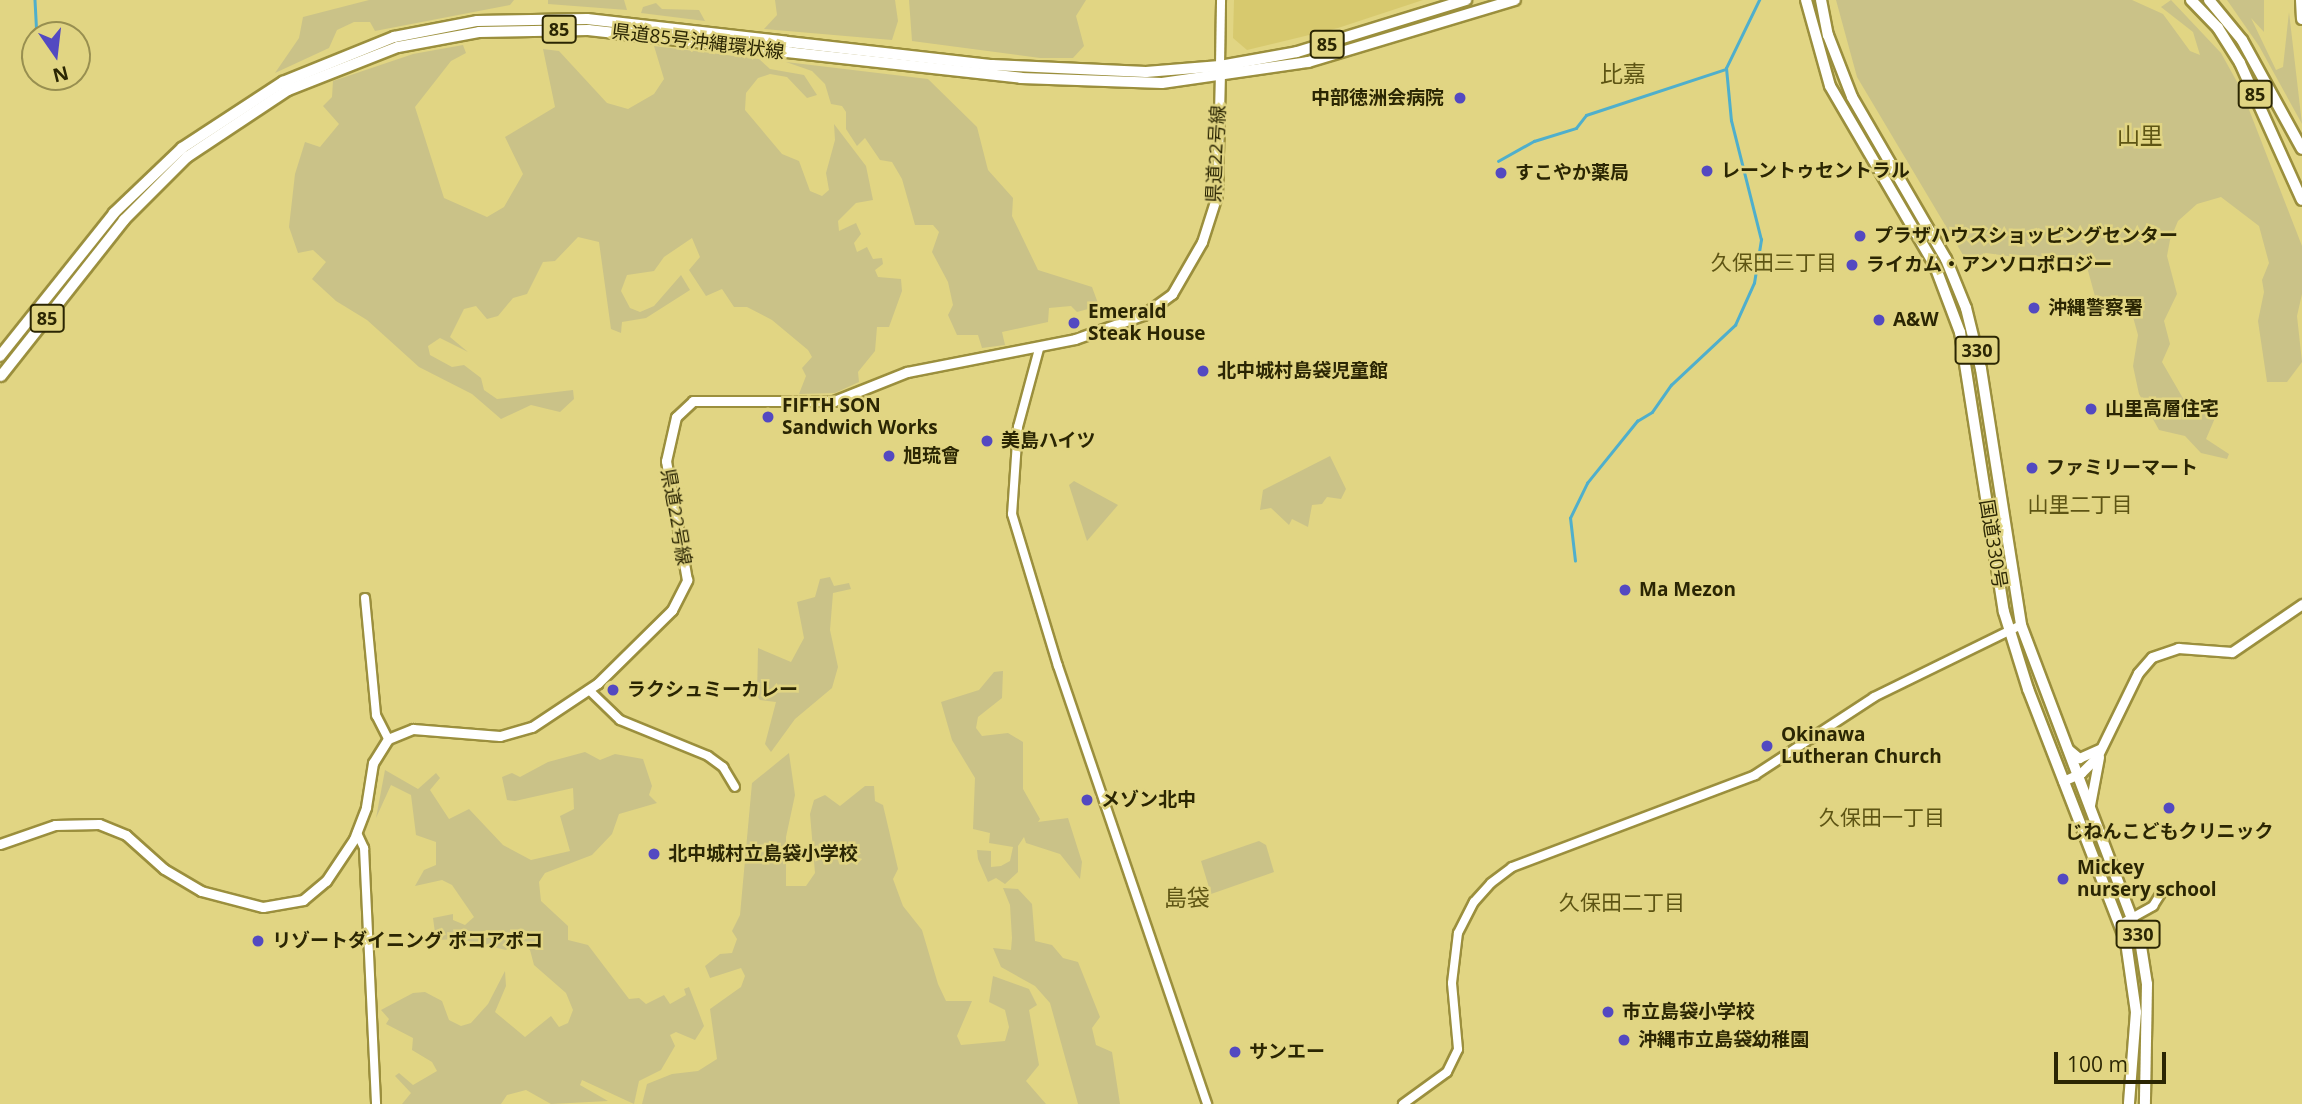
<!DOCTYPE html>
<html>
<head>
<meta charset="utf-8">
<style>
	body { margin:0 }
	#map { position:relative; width:2302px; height:1104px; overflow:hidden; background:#e1d583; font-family:"Open Sans","Noto Sans JP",sans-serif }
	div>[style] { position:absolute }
	.built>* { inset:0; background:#d7c96e }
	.green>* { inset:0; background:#cac288 }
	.stream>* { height:2.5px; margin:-1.25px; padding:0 1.25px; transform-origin:1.25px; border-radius:1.25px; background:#4fafcc }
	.roads { filter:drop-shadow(2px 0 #9b8f3d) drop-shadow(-2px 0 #9b8f3d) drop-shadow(0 2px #9b8f3d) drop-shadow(0 -2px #9b8f3d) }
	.tertiary>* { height:8px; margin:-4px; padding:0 4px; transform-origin:4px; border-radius:4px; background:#fff }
	.secondary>* { height:9px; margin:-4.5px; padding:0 4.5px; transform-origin:4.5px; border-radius:4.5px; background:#fff }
	.primary>* { height:10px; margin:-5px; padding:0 5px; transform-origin:5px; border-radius:5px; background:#fff }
	.trunk>* { height:10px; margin:-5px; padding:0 5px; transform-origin:5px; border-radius:5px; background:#fff }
	.motorway>* { height:10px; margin:-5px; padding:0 5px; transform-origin:5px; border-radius:5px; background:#fff }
	.dots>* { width:19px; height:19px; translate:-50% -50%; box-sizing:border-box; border:4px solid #e1d583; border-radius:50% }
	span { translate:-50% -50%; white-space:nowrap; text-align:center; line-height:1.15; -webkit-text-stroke:5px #e1d583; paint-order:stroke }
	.shield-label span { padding:2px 5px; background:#e1d583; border:2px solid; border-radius:5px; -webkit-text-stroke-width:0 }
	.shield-label { font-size:18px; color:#2b2603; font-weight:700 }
	.street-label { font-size:19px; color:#2b2603 }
	.poi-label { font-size:19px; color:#2b2603; font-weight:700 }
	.right { translate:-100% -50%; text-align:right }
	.left { translate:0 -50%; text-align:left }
	.neighbourhood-label { font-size:21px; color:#5e5514 }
	.quarter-label { font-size:23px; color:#5e5514 }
	.north { position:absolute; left:21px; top:21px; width:70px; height:70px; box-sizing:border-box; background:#e1d583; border:2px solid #988f50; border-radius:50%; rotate:166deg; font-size:19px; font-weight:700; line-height:28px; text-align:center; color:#2b2603 }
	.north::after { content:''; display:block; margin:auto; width:24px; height:32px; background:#5349c1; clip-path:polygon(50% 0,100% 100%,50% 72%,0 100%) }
	.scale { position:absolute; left:2054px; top:1052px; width:112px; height:32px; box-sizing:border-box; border:4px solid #2b2603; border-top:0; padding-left:9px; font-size:21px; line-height:24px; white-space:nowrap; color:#2b2603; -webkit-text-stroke:5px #e1d583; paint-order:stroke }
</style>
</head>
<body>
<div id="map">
	<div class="built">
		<i style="clip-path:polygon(1234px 0,1423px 0,1338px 28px,1247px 50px,1233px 38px)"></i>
	</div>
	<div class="green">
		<i style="clip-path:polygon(369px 0,514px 0,510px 5px,375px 31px,370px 22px,354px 22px,337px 30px,329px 48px,275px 73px,299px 38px,303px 17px)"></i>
		<i style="clip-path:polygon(548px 0,624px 0,627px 10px,548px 4px)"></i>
		<i style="clip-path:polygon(775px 0,895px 0,898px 21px,892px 40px,764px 29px,777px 15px)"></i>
		<i style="clip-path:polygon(909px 0,1086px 0,1076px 16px,1084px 46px,1073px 58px,1040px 58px,912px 41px)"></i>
		<i style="clip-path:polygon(1836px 0,2132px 0,2163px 14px,2190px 51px,2200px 55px,2193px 32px,2161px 7px,2171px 0,2221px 53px,2241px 89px,2302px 246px,2302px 294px,2297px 316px,2302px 362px,2287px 382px,2267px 382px,2258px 321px,2264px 292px,2262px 280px,2269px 263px,2259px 226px,2221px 197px,2197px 204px,2178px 221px,2170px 240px,2167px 256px,2177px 294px,2164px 321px,2170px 344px,2162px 362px,2184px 400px,2215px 418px,2206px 439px,2229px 454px,2227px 459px,2201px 453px,2185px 436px,2159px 430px,2139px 394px,2133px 366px,2138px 335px,2133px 317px,2123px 308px,2099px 311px,2087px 267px,1986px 253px,1966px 260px,1857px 77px)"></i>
		<i style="clip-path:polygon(2227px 0,2264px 0,2264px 32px,2251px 18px,2276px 70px,2283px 67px,2289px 12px,2302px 124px,2259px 46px)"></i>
		<i style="clip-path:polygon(656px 3px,662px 9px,699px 10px,705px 21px,641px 13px,643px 7px)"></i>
		<i style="clip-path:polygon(463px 45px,466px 53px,451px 61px,415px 107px,444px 198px,487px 217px,504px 207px,523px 174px,505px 137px,555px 107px,543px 49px,559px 51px,607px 103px,628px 109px,654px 94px,664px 79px,654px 46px,759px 59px,770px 69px,804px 75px,817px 95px,807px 98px,787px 77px,770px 74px,758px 78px,746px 93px,745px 110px,782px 154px,799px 161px,810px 191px,822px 196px,829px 190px,826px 173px,835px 140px,834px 124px,866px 166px,873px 200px,856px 203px,838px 221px,839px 231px,856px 223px,861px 234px,854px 243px,857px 252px,867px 247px,873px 259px,882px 258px,883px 264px,875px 270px,878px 277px,901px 279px,902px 291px,889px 327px,877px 327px,875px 351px,858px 372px,859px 382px,835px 393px,799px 394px,806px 376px,802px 368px,812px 357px,808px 350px,772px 320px,747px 307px,734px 307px,722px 289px,706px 296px,689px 270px,700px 257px,692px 238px,664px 257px,654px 271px,627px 275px,621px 291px,630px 308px,640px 312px,654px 306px,681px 275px,690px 290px,646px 318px,622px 322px,621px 333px,611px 329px,599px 242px,578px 237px,555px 261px,543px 262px,527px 294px,513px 298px,498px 316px,487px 319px,476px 306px,464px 309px,450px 337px,468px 352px,440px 338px,428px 346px,430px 355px,452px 367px,464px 365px,481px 378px,484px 390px,497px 399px,573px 390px,574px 399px,560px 412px,531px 405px,501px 419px,472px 394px,419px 367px,367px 320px,336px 301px,312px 279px,326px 262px,313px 250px,298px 253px,289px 227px,295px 174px,305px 142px,320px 147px,339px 124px,323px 106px,332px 97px,333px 81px,413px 54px)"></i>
		<i style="clip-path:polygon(786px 62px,928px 79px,977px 127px,988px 170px,1013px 198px,1012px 216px,1038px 270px,1092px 287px,1099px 306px,1077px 312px,1071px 306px,1049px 308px,1048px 322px,1002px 332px,1005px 345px,982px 348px,978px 335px,957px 335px,948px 315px,953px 305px,948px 282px,932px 252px,939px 232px,933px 225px,915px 225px,902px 179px,892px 162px,880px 160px,865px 138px,857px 146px,846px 129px,846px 112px,842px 106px,831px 104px,825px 84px,812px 71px)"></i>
		<i style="clip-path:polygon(1330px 456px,1346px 489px,1341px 499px,1327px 497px,1322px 504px,1312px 505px,1308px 527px,1292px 519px,1289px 525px,1271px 508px,1260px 510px,1263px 490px)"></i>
		<i style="clip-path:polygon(1074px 481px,1118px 505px,1087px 541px,1069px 485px)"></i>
		<i style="clip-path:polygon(830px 577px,834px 586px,849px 583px,851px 589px,833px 593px,830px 630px,838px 667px,832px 688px,795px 719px,771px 752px,765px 744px,776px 702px,760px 700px,757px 696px,758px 648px,791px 662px,804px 638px,797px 602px,815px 597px,820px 579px)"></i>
		<i style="clip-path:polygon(1003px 671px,1002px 698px,978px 717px,976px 728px,982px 736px,1008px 733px,1023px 742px,1023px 789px,1040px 819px,1038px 822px,1068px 818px,1082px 862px,1080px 879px,1060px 854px,1026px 843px,1024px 837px,1018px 846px,1018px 872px,1005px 884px,996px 878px,988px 882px,978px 859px,977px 850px,991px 851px,991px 867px,1001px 866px,1010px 861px,1013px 847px,989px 843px,990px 833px,973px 829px,975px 778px,952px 740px,941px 702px,979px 690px,994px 672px)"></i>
		<i style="clip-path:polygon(585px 752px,600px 760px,615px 754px,643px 759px,652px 786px,649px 795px,657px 803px,619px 814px,612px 834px,592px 855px,545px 873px,539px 882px,541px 901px,568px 926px,568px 940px,588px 945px,629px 999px,639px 998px,646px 1004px,664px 995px,670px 1004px,686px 995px,684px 989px,689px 987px,704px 1026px,695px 1040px,676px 1032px,670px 1035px,675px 1046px,661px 1070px,639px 1081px,634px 1104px,582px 1080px,580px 1085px,608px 1101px,551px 1104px,526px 1090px,507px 1095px,501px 1104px,402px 1104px,411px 1093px,395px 1076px,399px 1073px,413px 1085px,437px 1071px,432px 1062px,412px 1050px,413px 1038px,386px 1024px,389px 1019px,381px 1010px,413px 993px,425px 992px,442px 1001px,449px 1020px,461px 1026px,471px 1023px,488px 1004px,505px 971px,506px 986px,495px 1012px,525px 1037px,551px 1016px,559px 1027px,568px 1023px,573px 1010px,566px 993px,534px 965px,530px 950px,517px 940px,506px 950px,459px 939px,436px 940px,433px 918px,453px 914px,453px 920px,465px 925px,474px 917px,452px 885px,442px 880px,415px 886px,424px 870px,436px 865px,436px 842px,416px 835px,411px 795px,391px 785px,376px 818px,385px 770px,418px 789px,436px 773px,440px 778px,430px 790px,449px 819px,469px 809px,503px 845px,531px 860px,570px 851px,560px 816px,574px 809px,573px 788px,515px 801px,507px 800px,502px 777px,512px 773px,520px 777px,548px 762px)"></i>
		<i style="clip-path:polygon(789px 753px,795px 795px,786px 837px,786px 886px,806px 886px,815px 873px,810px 814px,814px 800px,825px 795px,840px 806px,865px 786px,874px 786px,875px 801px,883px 805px,898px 869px,893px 879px,903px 906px,922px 930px,938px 984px,946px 1001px,972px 1001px,957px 1036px,961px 1045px,1005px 1041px,1009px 1027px,1005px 1010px,989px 1002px,993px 976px,1029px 989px,1037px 1005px,1029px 1010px,1039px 1065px,1026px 1081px,1046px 1104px,642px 1104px,647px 1084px,672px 1074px,698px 1071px,717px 1059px,710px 1009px,741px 987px,745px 976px,741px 968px,710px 978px,705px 966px,720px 954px,732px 953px,737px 939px,732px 931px,740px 915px,752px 783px)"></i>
		<i style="clip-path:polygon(1259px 841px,1266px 845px,1274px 872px,1211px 894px,1201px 861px)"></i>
		<i style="clip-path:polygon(1003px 888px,1018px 889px,1032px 904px,1035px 941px,1052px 945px,1063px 958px,1078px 962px,1100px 1017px,1092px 1028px,1096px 1045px,1112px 1052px,1120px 1104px,1078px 1104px,1050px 1003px,1035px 986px,1001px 967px,993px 948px,1011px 950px,1012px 938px,1010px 905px)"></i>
	</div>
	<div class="stream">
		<i style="left:35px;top:0;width:35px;rotate:87deg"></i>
		<i style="left:1498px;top:161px;width:41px;rotate:-29.1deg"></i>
		<i style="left:1534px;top:141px;width:44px;rotate:-17.2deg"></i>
		<i style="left:1576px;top:128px;width:16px;rotate:-52deg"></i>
		<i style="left:1586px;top:115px;width:147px;rotate:-18.2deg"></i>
		<i style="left:1575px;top:561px;width:43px;rotate:-96.6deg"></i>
		<i style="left:1570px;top:518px;width:39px;rotate:-64deg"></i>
		<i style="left:1587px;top:483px;width:80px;rotate:-51.1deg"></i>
		<i style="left:1637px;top:421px;width:17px;rotate:-31deg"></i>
		<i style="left:1652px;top:412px;width:33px;rotate:-55deg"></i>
		<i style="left:1671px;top:385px;width:88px;rotate:-43.2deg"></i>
		<i style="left:1735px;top:325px;width:46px;rotate:-65.7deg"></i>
		<i style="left:1754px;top:283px;width:44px;rotate:-80.8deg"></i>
		<i style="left:1761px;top:240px;width:123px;rotate:-104.1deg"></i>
		<i style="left:1731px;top:121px;width:53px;rotate:-95.4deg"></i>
		<i style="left:1726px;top:68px;width:76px;rotate:-64.1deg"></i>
	</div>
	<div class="roads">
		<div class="tertiary">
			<i style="left:1220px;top:66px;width:66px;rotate:-89.1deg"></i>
			<i style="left:1039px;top:349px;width:81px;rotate:105.1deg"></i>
			<i style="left:1018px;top:427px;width:87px;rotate:93.9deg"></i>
			<i style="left:1012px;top:514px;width:159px;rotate:73.2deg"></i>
			<i style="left:1058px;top:666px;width:463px;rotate:71.2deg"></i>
			<i style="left:365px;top:598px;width:118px;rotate:84.6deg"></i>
			<i style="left:376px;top:715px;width:27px;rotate:63deg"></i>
			<i style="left:589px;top:690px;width:43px;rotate:44.1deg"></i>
			<i style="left:620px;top:720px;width:95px;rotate:22.2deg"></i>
			<i style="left:708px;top:756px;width:19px;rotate:36deg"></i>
			<i style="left:723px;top:767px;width:23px;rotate:59deg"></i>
			<i style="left:357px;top:833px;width:17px;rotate:65deg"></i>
			<i style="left:364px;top:848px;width:256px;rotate:87.3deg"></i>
			<i style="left:2121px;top:924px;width:37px;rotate:-29deg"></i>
			<i style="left:2153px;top:906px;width:15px;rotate:-58deg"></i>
			<i style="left:1403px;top:1104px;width:54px;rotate:-36deg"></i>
			<i style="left:1447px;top:1072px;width:25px;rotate:-64deg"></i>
			<i style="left:1458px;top:1049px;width:66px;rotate:-95.2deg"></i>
			<i style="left:1452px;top:983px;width:50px;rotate:-83.2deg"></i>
			<i style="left:1458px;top:933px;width:35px;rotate:-63deg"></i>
			<i style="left:1474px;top:902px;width:25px;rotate:-48deg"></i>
			<i style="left:1491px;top:883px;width:26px;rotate:-37deg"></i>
			<i style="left:1512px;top:867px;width:260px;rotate:-20.7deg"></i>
			<i style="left:1755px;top:775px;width:142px;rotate:-33.2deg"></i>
			<i style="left:1874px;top:697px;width:164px;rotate:-26.1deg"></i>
		</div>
		<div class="secondary">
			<i style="left:2067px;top:748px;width:16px;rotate:40deg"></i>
			<i style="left:2079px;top:758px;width:22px;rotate:-24deg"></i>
			<i style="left:2063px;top:781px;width:20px;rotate:-24deg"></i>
			<i style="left:2081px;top:773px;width:23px;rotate:-45deg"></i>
			<i style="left:2097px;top:757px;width:93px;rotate:-64deg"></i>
			<i style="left:2138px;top:673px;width:21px;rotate:-49deg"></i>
			<i style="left:2152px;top:657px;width:28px;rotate:-19deg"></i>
			<i style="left:2178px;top:648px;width:54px;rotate:4.2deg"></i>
			<i style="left:2232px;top:652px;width:85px;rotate:-34.4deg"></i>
			<i style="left:2090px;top:805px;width:49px;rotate:-79.4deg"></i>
			<i style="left:0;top:844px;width:58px;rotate:-19.1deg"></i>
			<i style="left:55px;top:825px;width:44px;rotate:-1.3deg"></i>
			<i style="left:99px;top:824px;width:29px;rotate:22deg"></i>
			<i style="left:126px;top:835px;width:51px;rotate:41.8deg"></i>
			<i style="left:164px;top:869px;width:43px;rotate:30.7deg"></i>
			<i style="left:201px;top:891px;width:64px;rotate:14.5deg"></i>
			<i style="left:263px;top:907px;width:41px;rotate:-9.9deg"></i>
			<i style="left:303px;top:900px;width:30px;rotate:-40deg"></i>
			<i style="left:326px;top:881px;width:50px;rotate:-56.3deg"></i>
			<i style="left:354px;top:839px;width:34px;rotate:-69deg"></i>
			<i style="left:366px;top:807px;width:45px;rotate:-81deg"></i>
			<i style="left:373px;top:763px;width:28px;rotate:-58deg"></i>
			<i style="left:388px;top:739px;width:27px;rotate:-22deg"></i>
			<i style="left:413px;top:729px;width:87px;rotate:4.6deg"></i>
			<i style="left:500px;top:736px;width:33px;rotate:-16deg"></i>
			<i style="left:532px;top:727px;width:79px;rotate:-33.7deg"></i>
			<i style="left:598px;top:683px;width:104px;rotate:-44.6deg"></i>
			<i style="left:672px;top:610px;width:34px;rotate:-63deg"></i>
			<i style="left:687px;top:580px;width:121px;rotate:-100deg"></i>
			<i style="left:666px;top:461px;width:45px;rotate:-77.2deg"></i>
			<i style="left:676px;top:417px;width:23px;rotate:-43deg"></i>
			<i style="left:693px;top:401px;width:141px"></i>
			<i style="left:834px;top:401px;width:79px;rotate:-21.7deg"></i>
			<i style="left:907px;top:372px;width:171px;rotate:-11.1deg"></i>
			<i style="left:1075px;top:339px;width:72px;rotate:-19.4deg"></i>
			<i style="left:1143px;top:315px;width:36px;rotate:-36deg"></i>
			<i style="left:1172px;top:294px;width:60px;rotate:-60deg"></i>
			<i style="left:1202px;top:242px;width:49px;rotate:-72.3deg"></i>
			<i style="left:1217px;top:195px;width:126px;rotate:-88.6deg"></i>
		</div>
		<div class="primary">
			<i style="left:2191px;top:0;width:39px;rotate:46deg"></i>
			<i style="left:2218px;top:28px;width:41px;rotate:57.8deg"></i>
			<i style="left:2240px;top:63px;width:150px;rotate:65.7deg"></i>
			<i style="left:2209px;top:0;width:52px;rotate:50.5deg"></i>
			<i style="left:2242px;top:40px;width:124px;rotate:61.2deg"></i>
			<i style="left:0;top:356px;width:183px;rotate:-51.4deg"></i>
			<i style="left:114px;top:213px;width:94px;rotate:-43.7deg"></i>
			<i style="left:182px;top:148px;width:121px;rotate:-33.2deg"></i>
			<i style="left:283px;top:82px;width:120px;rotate:-22.1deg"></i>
			<i style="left:394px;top:37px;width:85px;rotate:-10.9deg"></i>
			<i style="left:477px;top:21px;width:110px;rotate:-1deg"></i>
			<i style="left:587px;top:19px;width:408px;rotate:6.5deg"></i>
			<i style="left:992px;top:65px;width:154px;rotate:2.6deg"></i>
			<i style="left:1146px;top:72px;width:74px;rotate:-4.6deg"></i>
			<i style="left:1220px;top:66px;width:78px;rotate:-10.3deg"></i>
			<i style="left:1297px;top:52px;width:177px;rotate:-17.1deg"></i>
			<i style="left:1px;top:376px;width:199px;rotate:-51.7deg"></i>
			<i style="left:124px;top:220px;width:89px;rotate:-45deg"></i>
			<i style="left:187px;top:157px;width:121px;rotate:-33.6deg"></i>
			<i style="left:288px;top:90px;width:118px;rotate:-21.4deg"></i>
			<i style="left:398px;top:47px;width:82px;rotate:-10.5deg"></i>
			<i style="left:479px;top:32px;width:109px;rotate:-1.1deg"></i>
			<i style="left:588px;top:30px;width:436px;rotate:6.3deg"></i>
			<i style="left:1021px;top:78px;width:141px;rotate:2deg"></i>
			<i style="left:1162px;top:83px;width:148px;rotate:-8.2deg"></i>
			<i style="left:1308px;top:62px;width:216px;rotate:-16.7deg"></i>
		</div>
		<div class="trunk">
			<i style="left:1806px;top:0;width:89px;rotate:74.4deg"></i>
			<i style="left:1830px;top:86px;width:208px;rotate:59.7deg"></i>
			<i style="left:1935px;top:266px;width:71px;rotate:69.3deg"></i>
			<i style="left:1960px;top:332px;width:283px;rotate:81.1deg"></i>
			<i style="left:2004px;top:612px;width:81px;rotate:72.7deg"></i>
			<i style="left:2028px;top:689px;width:271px;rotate:68.8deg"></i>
			<i style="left:2126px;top:942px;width:71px;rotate:81.9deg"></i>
			<i style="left:2136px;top:1012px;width:92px;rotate:94.4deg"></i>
			<i style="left:1821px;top:0;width:36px;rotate:79deg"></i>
			<i style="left:1828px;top:35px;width:66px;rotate:68.8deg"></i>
			<i style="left:1852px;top:97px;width:187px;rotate:59.9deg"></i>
			<i style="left:1946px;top:259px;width:53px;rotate:67.8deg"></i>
			<i style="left:1966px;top:308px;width:63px;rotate:76.2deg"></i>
			<i style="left:1981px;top:369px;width:259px;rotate:81.1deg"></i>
			<i style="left:2021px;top:625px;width:337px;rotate:69.3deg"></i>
			<i style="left:2140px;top:940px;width:45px;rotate:81deg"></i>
			<i style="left:2147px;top:984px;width:120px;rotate:91deg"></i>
		</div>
		<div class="motorway">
			<i style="left:2301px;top:0;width:19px;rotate:87deg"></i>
		</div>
	</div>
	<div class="dots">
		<i style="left:1460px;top:98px;background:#5349c1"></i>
		<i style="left:1707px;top:171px;background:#5349c1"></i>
		<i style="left:1501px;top:173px;background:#5349c1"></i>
		<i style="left:1860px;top:236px;background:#5349c1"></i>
		<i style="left:1852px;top:265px;background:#5349c1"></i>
		<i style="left:2034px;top:308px;background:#5349c1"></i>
		<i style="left:1879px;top:320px;background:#5349c1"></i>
		<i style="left:1074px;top:323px;background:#5349c1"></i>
		<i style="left:1203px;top:371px;background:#5349c1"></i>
		<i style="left:2091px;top:409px;background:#5349c1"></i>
		<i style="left:768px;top:417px;background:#5349c1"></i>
		<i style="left:987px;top:441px;background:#5349c1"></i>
		<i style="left:889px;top:456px;background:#5349c1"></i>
		<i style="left:2032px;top:468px;background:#5349c1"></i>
		<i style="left:1625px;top:590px;background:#5349c1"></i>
		<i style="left:613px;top:690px;background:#5349c1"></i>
		<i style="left:1767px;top:746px;background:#5349c1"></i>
		<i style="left:1087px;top:800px;background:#5349c1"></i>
		<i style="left:2169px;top:808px;background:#5349c1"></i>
		<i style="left:654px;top:854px;background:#5349c1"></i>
		<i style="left:2063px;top:879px;background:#5349c1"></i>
		<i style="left:258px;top:941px;background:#5349c1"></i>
		<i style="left:1608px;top:1012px;background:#5349c1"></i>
		<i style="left:1624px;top:1040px;background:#5349c1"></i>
		<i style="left:1235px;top:1052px;background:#5349c1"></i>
	</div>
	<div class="shield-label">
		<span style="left:559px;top:29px">85</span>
		<span style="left:1327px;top:44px">85</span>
		<span style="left:2255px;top:94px">85</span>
		<span style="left:47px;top:318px">85</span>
		<span style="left:1977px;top:350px">330</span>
		<span style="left:2138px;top:934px">330</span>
	</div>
	<div class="street-label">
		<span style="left:698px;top:42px;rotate:7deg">県道85号沖縄環状線</span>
		<span style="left:1216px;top:154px;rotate:-87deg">県道22号線</span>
		<span style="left:676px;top:517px;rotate:80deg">県道22号線</span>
		<span style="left:1993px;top:544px;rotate:81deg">国道330号</span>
	</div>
	<div class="poi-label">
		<span class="right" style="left:1444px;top:98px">中部徳洲会病院</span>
		<span class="left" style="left:1721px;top:171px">レーントゥセントラル</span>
		<span class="left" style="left:1515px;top:173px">すこやか薬局</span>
		<span class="left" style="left:1874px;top:236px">プラザハウスショッピングセンター</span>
		<span class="left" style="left:1866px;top:265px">ライカム・アンソロポロジー</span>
		<span class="left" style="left:2048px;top:308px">沖縄警察署</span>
		<span class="left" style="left:1088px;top:323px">Emerald<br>Steak House</span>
		<span class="left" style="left:1893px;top:320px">A&amp;W</span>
		<span class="left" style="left:1217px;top:371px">北中城村島袋児童館</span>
		<span class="left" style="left:782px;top:417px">FIFTH SON<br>Sandwich Works</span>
		<span class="left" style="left:2105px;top:409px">山里高層住宅</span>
		<span class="left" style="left:1001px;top:441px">美島ハイツ</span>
		<span class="left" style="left:903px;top:456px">旭琉會</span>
		<span class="left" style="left:2046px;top:468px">ファミリーマート</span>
		<span class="left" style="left:1639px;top:590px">Ma Mezon</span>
		<span class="left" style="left:627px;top:690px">ラクシュミーカレー</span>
		<span class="left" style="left:1781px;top:746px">Okinawa<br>Lutheran Church</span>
		<span class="left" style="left:1101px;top:800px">メゾン北中</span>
		<span style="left:2169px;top:832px">じねんこどもクリニック</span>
		<span class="left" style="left:668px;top:854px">北中城村立島袋小学校</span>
		<span class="left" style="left:2077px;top:879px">Mickey<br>nursery school</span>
		<span class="left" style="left:272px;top:941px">リゾートダイニング ポコアポコ</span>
		<span class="left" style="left:1622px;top:1012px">市立島袋小学校</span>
		<span class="left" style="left:1638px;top:1040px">沖縄市立島袋幼稚園</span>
		<span class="left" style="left:1249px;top:1052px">サンエー</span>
	</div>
	<div class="neighbourhood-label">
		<span style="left:1774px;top:262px">久保田三丁目</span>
		<span style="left:2080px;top:504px">山里二丁目</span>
		<span style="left:1882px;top:817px">久保田一丁目</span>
		<span style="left:1622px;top:902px">久保田二丁目</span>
	</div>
	<div class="quarter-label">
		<span style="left:1623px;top:73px">比嘉</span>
		<span style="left:2140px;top:135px">山里</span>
		<span style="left:1187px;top:897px">島袋</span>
	</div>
	<div class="north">N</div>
	<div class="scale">100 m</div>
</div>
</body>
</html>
